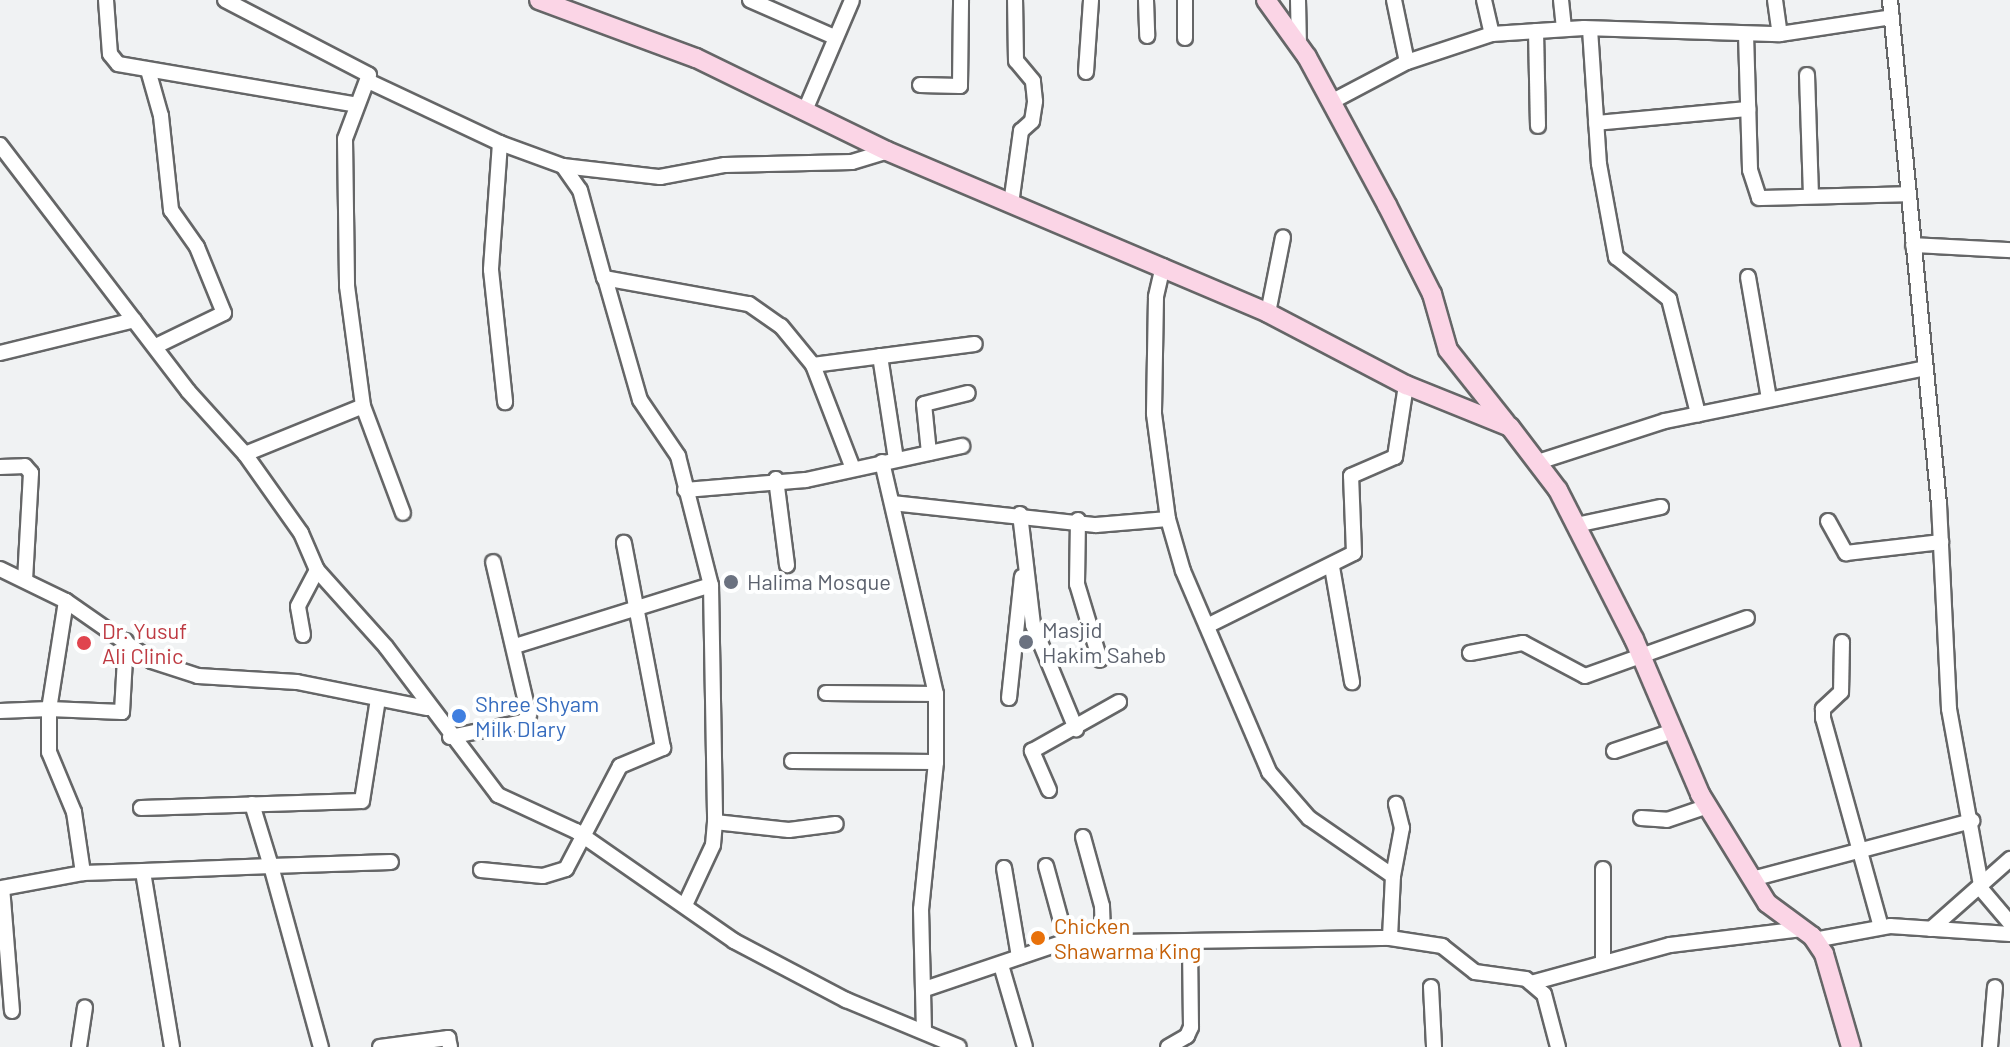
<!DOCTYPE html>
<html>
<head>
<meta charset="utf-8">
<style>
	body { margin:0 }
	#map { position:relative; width:2010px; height:1047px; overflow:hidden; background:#f0f2f3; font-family:Barlow,sans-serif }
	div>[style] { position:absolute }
	.roads { filter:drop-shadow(2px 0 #656667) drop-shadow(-2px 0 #656667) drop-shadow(0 2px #656667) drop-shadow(0 -2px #656667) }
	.street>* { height:14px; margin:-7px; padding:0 7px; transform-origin:7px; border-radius:7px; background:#fff }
	.secondary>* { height:18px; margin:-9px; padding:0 9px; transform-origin:9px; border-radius:9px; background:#fbd5e6 }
	.dots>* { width:22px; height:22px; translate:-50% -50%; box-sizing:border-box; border:4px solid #feffff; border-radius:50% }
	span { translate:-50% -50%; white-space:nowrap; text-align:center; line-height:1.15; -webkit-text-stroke:8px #feffff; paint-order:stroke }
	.worship-label { font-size:22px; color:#5b616d }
	.left { translate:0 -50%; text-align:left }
	.health-label { font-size:22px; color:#be3a42 }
	.shop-label { font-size:22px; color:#366cbe }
	.food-label { font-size:22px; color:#c56008 }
</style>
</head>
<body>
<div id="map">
	<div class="roads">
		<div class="street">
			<i style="left:106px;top:0;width:54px;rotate:85.8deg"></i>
			<i style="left:110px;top:54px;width:13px;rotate:51deg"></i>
			<i style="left:118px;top:64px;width:242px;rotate:9.7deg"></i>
			<i style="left:225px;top:0;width:162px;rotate:27.5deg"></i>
			<i style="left:369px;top:75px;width:68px;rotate:110.6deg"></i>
			<i style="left:345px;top:139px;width:147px;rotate:89.2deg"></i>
			<i style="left:347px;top:286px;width:121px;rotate:82.4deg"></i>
			<i style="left:363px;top:406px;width:114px;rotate:69.5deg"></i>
			<i style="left:750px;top:0;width:90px;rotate:23.7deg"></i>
			<i style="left:1146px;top:0;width:36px;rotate:88deg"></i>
			<i style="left:1298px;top:0;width:47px;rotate:88.8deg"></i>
			<i style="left:1394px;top:0;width:63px;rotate:78.2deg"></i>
			<i style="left:1484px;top:0;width:35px;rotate:77deg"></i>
			<i style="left:1561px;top:0;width:29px;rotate:84deg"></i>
			<i style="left:1775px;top:0;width:34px;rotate:82deg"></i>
			<i style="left:1890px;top:0;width:506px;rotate:84.45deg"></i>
			<i style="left:1939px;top:504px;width:205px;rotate:87.2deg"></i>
			<i style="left:1949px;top:709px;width:184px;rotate:79.7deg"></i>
			<i style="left:1982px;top:890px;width:43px;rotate:49.7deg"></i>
			<i style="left:1590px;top:29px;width:135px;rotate:86.2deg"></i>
			<i style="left:1599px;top:164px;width:95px;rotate:79.6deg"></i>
			<i style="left:1616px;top:257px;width:68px;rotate:38.4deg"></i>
			<i style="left:1669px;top:299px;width:119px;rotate:75.8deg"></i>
			<i style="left:1536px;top:31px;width:95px;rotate:88.8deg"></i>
			<i style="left:1746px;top:34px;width:136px;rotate:88.3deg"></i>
			<i style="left:1750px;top:170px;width:29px;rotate:72deg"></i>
			<i style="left:1759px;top:198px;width:149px;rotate:-1.5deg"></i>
			<i style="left:1185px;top:38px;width:38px;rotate:-90deg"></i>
			<i style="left:148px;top:70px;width:48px;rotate:74.2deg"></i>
			<i style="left:161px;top:116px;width:95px;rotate:83.9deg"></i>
			<i style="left:171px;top:210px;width:45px;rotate:54.9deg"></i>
			<i style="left:197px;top:247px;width:71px;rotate:67.8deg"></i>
			<i style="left:224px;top:313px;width:73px;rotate:154.1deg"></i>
			<i style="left:1086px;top:72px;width:72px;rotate:-86deg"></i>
			<i style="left:1807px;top:75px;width:118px;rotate:88.1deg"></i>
			<i style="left:368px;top:81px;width:146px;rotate:25.2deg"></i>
			<i style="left:500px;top:143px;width:127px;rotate:94.1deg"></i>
			<i style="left:491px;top:270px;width:133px;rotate:83.9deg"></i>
			<i style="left:920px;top:85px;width:40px;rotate:1.4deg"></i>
			<i style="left:960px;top:86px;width:86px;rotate:-89.3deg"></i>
			<i style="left:1331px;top:102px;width:86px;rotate:-27.8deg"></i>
			<i style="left:1407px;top:62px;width:89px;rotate:-18.2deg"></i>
			<i style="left:1492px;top:34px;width:92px;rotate:-3.7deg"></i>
			<i style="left:1584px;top:28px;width:196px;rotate:1.8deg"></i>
			<i style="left:1780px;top:34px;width:113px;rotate:-8.6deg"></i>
			<i style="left:806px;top:108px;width:117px;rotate:-66.9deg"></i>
			<i style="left:1596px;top:123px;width:153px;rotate:-5.3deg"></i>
			<i style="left:500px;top:143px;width:67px;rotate:20.1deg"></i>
			<i style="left:563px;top:166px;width:29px;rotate:55deg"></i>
			<i style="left:580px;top:190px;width:91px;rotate:74.7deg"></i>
			<i style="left:604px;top:278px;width:147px;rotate:10.2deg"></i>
			<i style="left:749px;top:304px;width:39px;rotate:35deg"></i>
			<i style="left:781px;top:326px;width:50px;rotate:50.6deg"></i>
			<i style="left:813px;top:365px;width:108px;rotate:68.9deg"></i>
			<i style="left:0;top:145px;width:310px;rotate:52.6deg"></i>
			<i style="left:188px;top:391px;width:85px;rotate:47.9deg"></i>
			<i style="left:245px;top:454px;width:97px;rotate:54.7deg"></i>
			<i style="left:301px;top:533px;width:40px;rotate:66.6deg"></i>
			<i style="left:317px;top:570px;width:103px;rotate:48.1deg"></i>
			<i style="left:386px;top:647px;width:186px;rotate:52.9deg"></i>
			<i style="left:498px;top:795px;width:86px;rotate:24.8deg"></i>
			<i style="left:576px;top:831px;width:193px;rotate:34.8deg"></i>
			<i style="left:734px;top:941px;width:127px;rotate:27.8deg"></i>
			<i style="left:846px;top:1000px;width:122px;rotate:22.6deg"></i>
			<i style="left:563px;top:166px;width:98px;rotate:6.5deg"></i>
			<i style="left:660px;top:177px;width:66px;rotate:-10.5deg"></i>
			<i style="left:725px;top:165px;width:127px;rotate:-1.4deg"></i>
			<i style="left:852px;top:162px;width:37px;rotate:-17deg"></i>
			<i style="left:1011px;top:204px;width:74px;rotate:-82.2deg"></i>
			<i style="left:1021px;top:131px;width:15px;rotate:-42deg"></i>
			<i style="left:1032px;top:121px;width:20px;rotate:-81deg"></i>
			<i style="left:1035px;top:101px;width:20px;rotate:-96deg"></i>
			<i style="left:1033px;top:81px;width:26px;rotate:-130deg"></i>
			<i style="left:1016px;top:61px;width:61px;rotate:-90.9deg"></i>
			<i style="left:1913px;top:245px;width:97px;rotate:3deg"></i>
			<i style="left:1163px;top:266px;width:32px;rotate:103deg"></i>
			<i style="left:1156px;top:297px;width:117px;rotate:91deg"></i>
			<i style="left:1154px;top:414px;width:106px;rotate:82.4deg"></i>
			<i style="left:1168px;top:519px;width:54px;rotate:73.9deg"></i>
			<i style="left:1183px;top:571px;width:219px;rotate:66.8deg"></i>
			<i style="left:1269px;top:772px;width:61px;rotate:49deg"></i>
			<i style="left:1309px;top:818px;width:102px;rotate:34.6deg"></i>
			<i style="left:1393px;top:876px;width:62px;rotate:92.8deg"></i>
			<i style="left:1390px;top:938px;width:53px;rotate:8.7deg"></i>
			<i style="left:1442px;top:946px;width:42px;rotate:38.2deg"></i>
			<i style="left:1475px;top:972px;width:51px;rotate:7.8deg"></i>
			<i style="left:1526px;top:979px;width:23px;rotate:40deg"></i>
			<i style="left:1544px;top:994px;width:55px;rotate:75.2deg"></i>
			<i style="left:1748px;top:277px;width:123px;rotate:80.2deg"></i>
			<i style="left:605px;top:278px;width:127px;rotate:74deg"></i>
			<i style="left:640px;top:400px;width:68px;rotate:55.8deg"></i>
			<i style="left:678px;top:456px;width:133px;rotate:75.7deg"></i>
			<i style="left:711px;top:585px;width:237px;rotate:89deg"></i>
			<i style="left:715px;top:822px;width:23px;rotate:95deg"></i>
			<i style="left:713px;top:845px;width:64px;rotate:115deg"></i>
			<i style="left:1268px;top:313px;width:77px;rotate:-78.8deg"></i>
			<i style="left:0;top:353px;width:138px;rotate:-13.8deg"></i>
			<i style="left:880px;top:356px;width:104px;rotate:81.2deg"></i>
			<i style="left:813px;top:365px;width:163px;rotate:-7.4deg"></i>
			<i style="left:929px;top:453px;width:49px;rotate:-95.8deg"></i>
			<i style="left:924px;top:404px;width:45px;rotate:-14deg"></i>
			<i style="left:245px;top:454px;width:127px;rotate:-22.1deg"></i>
			<i style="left:882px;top:462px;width:238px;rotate:76.9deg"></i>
			<i style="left:936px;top:694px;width:68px;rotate:90deg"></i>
			<i style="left:936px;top:762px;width:148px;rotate:95.8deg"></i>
			<i style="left:921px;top:909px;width:122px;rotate:88.6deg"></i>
			<i style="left:1538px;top:462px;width:133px;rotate:-17.9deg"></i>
			<i style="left:1665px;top:421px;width:265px;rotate:-11.5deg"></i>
			<i style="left:0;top:467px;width:25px;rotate:-2deg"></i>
			<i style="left:25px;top:466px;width:9px;rotate:49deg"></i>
			<i style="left:31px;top:473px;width:106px;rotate:93.2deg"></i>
			<i style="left:776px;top:479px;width:87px;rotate:82.7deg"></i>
			<i style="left:685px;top:490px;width:121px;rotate:-4.7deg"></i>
			<i style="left:806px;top:480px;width:160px;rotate:-12.3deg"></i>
			<i style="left:892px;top:503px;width:205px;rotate:6.2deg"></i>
			<i style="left:1096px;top:525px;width:72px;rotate:-4.8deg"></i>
			<i style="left:1020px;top:514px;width:112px;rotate:83.3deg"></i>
			<i style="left:1033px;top:625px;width:113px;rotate:67.5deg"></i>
			<i style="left:1078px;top:520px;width:64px;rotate:90.9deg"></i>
			<i style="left:1077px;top:584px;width:79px;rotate:73.2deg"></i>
			<i style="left:1828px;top:521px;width:37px;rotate:61deg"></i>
			<i style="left:1846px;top:553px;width:96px;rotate:-6.6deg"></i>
			<i style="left:1576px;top:525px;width:87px;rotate:-12deg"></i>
			<i style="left:1332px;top:567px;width:117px;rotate:80.1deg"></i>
			<i style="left:0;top:569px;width:73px;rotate:25.9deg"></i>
			<i style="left:66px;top:601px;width:109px;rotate:98.9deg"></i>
			<i style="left:49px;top:709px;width:73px;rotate:2.4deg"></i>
			<i style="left:122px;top:712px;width:71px;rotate:-86.8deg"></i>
			<i style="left:66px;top:601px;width:105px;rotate:34.9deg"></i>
			<i style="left:152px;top:661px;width:48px;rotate:18.1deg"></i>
			<i style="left:198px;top:676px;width:99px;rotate:3.5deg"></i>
			<i style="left:297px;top:682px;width:133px;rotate:11.3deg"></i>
			<i style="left:1207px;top:626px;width:164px;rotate:-26.4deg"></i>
			<i style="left:1354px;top:553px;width:77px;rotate:-92.2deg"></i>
			<i style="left:1351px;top:476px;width:48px;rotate:-23.4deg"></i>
			<i style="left:1395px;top:457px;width:73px;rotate:-81.3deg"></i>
			<i style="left:303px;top:635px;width:29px;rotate:-100deg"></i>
			<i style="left:298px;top:606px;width:41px;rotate:-62.2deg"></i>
			<i style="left:1842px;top:642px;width:50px;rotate:91.1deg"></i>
			<i style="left:1841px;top:692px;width:25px;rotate:137deg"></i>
			<i style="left:1823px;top:709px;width:9px;rotate:90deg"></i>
			<i style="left:1823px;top:718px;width:217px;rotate:74.5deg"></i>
			<i style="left:515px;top:646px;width:205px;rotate:-17.3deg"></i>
			<i style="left:1470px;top:653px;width:54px;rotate:-10.7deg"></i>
			<i style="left:1523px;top:643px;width:70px;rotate:28deg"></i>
			<i style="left:1585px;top:676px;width:172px;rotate:-19.7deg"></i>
			<i style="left:826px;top:693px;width:110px;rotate:0.5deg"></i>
			<i style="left:1009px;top:698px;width:122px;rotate:-83.9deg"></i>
			<i style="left:0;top:711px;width:49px;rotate:-2.3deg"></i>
			<i style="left:49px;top:709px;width:43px;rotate:90deg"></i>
			<i style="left:49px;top:752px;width:65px;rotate:67.4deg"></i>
			<i style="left:74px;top:812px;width:62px;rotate:81.6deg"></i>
			<i style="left:83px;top:873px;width:60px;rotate:-1.9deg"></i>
			<i style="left:450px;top:737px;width:75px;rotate:-11.6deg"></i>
			<i style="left:523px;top:722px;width:9px;rotate:-49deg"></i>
			<i style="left:529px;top:715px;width:157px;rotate:-103.2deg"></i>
			<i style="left:1614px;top:751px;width:62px;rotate:-18.7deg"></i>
			<i style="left:792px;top:761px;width:144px;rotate:0.4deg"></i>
			<i style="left:1049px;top:790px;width:43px;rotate:-113.6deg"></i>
			<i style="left:1032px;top:751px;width:100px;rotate:-29.4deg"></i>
			<i style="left:252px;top:804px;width:65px;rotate:73deg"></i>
			<i style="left:271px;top:866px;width:120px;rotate:-1.9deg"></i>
			<i style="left:141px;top:808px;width:221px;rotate:-1.8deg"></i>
			<i style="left:362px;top:801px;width:103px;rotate:-81.1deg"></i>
			<i style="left:1641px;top:818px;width:26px;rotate:4deg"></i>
			<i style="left:1667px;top:820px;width:43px;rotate:-18.9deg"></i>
			<i style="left:715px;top:822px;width:74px;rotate:6.2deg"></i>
			<i style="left:789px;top:830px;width:47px;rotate:-7.3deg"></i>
			<i style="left:1083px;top:837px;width:72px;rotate:74.6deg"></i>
			<i style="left:1102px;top:906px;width:34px;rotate:88deg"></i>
			<i style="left:1046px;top:866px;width:80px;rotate:74.7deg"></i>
			<i style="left:1004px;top:868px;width:90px;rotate:80.4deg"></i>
			<i style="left:1603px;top:869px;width:94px;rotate:90deg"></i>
			<i style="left:481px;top:870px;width:62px;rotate:5.5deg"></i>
			<i style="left:543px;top:876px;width:24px;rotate:-17deg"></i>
			<i style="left:566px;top:869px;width:116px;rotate:-62.3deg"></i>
			<i style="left:620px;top:766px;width:47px;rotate:-22.7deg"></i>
			<i style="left:663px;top:748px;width:209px;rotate:-100.8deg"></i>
			<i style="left:1393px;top:876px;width:49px;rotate:-79.4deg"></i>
			<i style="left:1402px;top:828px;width:25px;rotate:-104deg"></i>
			<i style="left:1752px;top:879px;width:228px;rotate:-14.8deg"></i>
			<i style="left:1931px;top:929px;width:106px;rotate:-41.5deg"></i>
			<i style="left:1814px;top:940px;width:77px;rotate:-10.4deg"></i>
			<i style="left:1890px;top:926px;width:120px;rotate:3.8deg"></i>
			<i style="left:1001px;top:965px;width:85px;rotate:73.7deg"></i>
			<i style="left:1531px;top:983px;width:144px;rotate:-15.3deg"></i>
			<i style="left:1670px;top:945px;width:133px;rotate:-6.9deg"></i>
			<i style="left:1431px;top:987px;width:60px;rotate:87.1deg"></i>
			<i style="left:925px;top:989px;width:144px;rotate:-18.7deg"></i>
			<i style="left:1061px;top:943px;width:329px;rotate:-0.9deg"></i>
			<i style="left:12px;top:1011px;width:123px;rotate:-94.6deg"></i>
			<i style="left:2px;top:888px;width:82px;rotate:-10.5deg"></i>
			<i style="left:79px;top:1047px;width:40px;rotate:-81.5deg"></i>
			<i style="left:172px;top:1047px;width:178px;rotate:-99.4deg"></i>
			<i style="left:143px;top:871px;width:128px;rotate:-2.2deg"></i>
			<i style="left:271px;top:866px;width:188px;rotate:74.6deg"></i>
			<i style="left:380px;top:1047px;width:69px;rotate:-7.5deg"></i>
			<i style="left:448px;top:1038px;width:9px;rotate:77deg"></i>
			<i style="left:1168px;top:1047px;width:22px;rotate:-30deg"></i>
			<i style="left:1187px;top:1036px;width:10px;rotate:-66deg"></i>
			<i style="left:1191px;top:1027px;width:86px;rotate:-90.7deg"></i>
			<i style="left:1990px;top:1047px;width:60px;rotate:-85.2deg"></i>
		</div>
		<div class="secondary">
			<i style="left:539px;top:0;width:167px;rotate:20.3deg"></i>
			<i style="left:696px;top:58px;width:212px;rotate:26deg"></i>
			<i style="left:887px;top:151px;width:414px;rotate:23deg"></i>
			<i style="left:1268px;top:313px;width:156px;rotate:27.6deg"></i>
			<i style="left:1406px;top:385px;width:112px;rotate:22deg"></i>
			<i style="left:1510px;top:427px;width:79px;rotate:52.7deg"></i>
			<i style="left:1558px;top:490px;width:167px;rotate:63deg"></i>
			<i style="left:1634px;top:639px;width:168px;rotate:66.9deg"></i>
			<i style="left:1700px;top:794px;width:128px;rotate:58.4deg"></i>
			<i style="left:1767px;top:903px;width:56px;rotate:36.3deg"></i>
			<i style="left:1812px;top:936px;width:22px;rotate:56deg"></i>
			<i style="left:1824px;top:954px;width:97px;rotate:73.8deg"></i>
			<i style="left:1266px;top:0;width:70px;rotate:54.3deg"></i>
			<i style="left:1307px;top:57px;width:168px;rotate:61.6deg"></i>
			<i style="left:1387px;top:205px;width:100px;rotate:63.2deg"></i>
			<i style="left:1432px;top:294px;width:58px;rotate:74.1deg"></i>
			<i style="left:1448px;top:350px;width:93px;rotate:51.5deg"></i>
		</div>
	</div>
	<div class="dots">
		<i style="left:731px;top:582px;background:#6b7280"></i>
		<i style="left:1026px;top:642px;background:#6b7280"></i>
		<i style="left:84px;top:643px;background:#e0444e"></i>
		<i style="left:459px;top:716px;background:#3f7fe0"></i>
		<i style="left:1038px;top:938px;background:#e8710a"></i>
	</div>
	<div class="worship-label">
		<span class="left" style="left:747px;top:582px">Halima Mosque</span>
		<span class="left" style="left:1042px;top:642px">Masjid<br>Hakim Saheb</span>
	</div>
	<div class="health-label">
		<span class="left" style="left:102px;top:643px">Dr. Yusuf<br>Ali Clinic</span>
	</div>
	<div class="shop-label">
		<span class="left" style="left:475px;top:716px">Shree Shyam<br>Milk DIary</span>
	</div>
	<div class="food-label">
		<span class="left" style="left:1054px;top:938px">Chicken<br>Shawarma King</span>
	</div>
</div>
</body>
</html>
